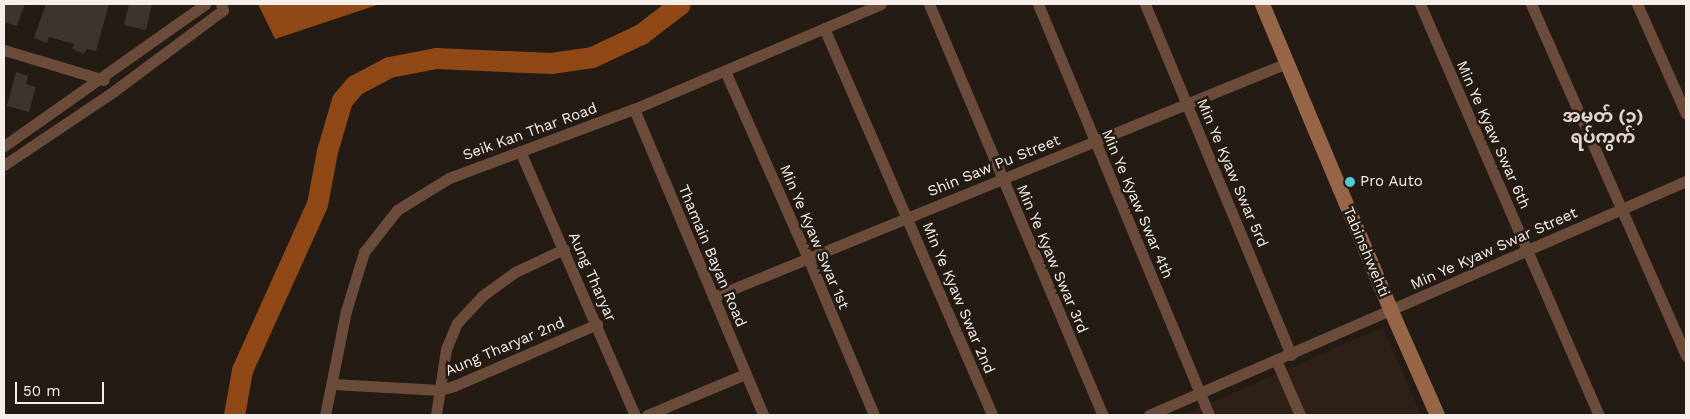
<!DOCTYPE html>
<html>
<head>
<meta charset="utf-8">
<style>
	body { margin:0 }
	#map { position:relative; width:1690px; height:419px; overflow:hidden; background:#241b15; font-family:"Work Sans","Noto Sans Myanmar",sans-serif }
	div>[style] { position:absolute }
	.built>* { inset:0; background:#2f2017 }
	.water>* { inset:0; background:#904916 }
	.river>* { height:21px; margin:-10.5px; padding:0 10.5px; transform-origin:10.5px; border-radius:10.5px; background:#904916 }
	.building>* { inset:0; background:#3e342e }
	.minor>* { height:11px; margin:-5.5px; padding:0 5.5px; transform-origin:5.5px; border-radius:5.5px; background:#6b4c3a }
	.secondary>* { height:15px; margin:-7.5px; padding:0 7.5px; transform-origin:7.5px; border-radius:7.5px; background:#976548 }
	.dots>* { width:14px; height:14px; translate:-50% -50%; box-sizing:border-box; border:2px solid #241b15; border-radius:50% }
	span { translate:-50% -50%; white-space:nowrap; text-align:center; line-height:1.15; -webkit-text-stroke:5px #241b15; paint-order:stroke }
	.street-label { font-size:15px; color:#f5eeea }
	.poi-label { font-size:15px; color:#f5eeea }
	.left { translate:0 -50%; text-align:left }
	.quarter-label { font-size:18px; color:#e2d5cd; font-weight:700 }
	.frame { position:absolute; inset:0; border:5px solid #f5eeea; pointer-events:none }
	.scale { position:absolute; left:15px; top:382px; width:89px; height:22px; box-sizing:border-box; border:2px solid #f5eeea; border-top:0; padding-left:6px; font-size:15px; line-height:18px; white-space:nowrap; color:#f5eeea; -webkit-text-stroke:4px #241b15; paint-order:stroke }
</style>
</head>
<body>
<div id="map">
	<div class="built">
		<i style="clip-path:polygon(1383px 327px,1421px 415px,1183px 415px)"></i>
	</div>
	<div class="water">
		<i style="clip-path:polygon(258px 4px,380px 4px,275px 39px)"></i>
	</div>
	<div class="river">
		<i style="left:234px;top:415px;width:46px;rotate:-79.9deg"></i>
		<i style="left:242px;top:370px;width:182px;rotate:-65.7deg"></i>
		<i style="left:317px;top:204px;width:54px;rotate:-79.3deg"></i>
		<i style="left:327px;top:151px;width:53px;rotate:-73.6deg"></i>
		<i style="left:342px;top:100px;width:20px;rotate:-49deg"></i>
		<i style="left:355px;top:85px;width:38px;rotate:-28deg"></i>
		<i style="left:389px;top:67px;width:48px;rotate:-10.8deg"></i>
		<i style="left:436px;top:58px;width:115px;rotate:2.5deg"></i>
		<i style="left:551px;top:63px;width:41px;rotate:-8.3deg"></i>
		<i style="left:592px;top:57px;width:54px;rotate:-25.1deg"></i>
		<i style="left:641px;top:34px;width:49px;rotate:-37.6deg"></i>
	</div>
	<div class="building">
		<i style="clip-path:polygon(4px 4px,25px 4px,17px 26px,4px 22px)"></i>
		<i style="clip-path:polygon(46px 4px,109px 4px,96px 51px,87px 49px,84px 54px,72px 49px,74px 44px,49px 37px,47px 43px,34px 38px)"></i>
		<i style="clip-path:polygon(129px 4px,152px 5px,146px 30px,124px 25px)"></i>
		<i style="clip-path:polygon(16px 72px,28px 76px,26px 84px,36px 87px,29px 112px,7px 106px)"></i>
	</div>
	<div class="minor">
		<i style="left:929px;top:4px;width:446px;rotate:67.1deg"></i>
		<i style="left:1038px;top:4px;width:445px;rotate:67.4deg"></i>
		<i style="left:1145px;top:4px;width:380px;rotate:67.4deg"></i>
		<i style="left:1420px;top:4px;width:448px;rotate:66.5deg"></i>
		<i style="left:1531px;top:4px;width:385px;rotate:66.2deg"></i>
		<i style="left:1637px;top:4px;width:120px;rotate:66deg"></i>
		<i style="left:824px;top:28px;width:422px;rotate:66.5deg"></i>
		<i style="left:4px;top:50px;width:104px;rotate:16.7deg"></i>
		<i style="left:725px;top:71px;width:205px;rotate:66.1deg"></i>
		<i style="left:808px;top:258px;width:170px;rotate:67.2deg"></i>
		<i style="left:634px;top:109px;width:332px;rotate:67.1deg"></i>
		<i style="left:4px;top:146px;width:246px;rotate:-35.2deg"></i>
		<i style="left:520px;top:151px;width:288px;rotate:66.5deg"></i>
		<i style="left:4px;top:165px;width:133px;rotate:-33.9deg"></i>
		<i style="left:114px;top:91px;width:136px;rotate:-36.6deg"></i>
		<i style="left:223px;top:10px;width:6px;rotate:-108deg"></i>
		<i style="left:713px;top:297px;width:620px;rotate:-22.18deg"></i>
		<i style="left:1276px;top:360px;width:60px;rotate:66.4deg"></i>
		<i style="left:333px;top:384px;width:107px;rotate:3.2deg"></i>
		<i style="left:440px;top:390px;width:15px;rotate:-16deg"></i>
		<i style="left:454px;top:386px;width:156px;rotate:-23.4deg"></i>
		<i style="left:325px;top:415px;width:106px;rotate:-78.6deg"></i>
		<i style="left:346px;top:311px;width:62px;rotate:-73deg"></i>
		<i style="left:364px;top:252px;width:53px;rotate:-51.8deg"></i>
		<i style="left:397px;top:210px;width:61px;rotate:-31.6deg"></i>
		<i style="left:449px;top:178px;width:197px;rotate:-20.5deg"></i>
		<i style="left:634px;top:109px;width:268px;rotate:-23deg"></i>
		<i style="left:436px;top:415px;width:67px;rotate:-81.4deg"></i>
		<i style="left:446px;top:349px;width:28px;rotate:-67deg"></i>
		<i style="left:457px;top:323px;width:37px;rotate:-47deg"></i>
		<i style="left:482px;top:296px;width:41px;rotate:-36deg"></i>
		<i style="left:515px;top:272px;width:54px;rotate:-25.1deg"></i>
		<i style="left:647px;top:415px;width:106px;rotate:-22.7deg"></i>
		<i style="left:1149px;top:415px;width:586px;rotate:-23.55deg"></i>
	</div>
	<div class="secondary">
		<i style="left:1262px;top:4px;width:333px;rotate:67.2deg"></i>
		<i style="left:1391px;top:311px;width:114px;rotate:66.1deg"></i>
	</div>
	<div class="dots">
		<i style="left:1350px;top:182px;background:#51ccd4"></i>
	</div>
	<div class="street-label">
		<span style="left:530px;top:132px;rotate:-20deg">Seik Kan Thar Road</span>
		<span style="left:1493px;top:135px;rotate:66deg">Min Ye Kyaw Swar 6th</span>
		<span style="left:994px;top:166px;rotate:-22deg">Shin Saw Pu Street</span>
		<span style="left:1232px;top:173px;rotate:67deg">Min Ye Kyaw Swar 5rd</span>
		<span style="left:1137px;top:204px;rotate:67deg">Min Ye Kyaw Swar 4th</span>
		<span style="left:814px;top:237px;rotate:67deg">Min Ye Kyaw Swar 1st</span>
		<span style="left:1494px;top:249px;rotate:-24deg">Min Ye Kyaw Swar Street</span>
		<span style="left:1366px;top:252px;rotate:67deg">Tabinshwehti</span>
		<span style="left:712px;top:256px;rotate:67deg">Thamain Bayan Road</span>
		<span style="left:1052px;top:259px;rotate:67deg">Min Ye Kyaw Swar 3rd</span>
		<span style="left:592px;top:277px;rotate:66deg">Aung Tharyar</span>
		<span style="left:958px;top:298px;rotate:67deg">Min Ye Kyaw Swar 2nd</span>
		<span style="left:505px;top:347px;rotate:-23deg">Aung Tharyar 2nd</span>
	</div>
	<div class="poi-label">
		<span class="left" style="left:1360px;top:182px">Pro Auto</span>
	</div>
	<div class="quarter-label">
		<span style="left:1603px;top:127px">အမှတ် (၃)<br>ရပ်ကွက်</span>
	</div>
	<div class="frame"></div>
	<div class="scale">50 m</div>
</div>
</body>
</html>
